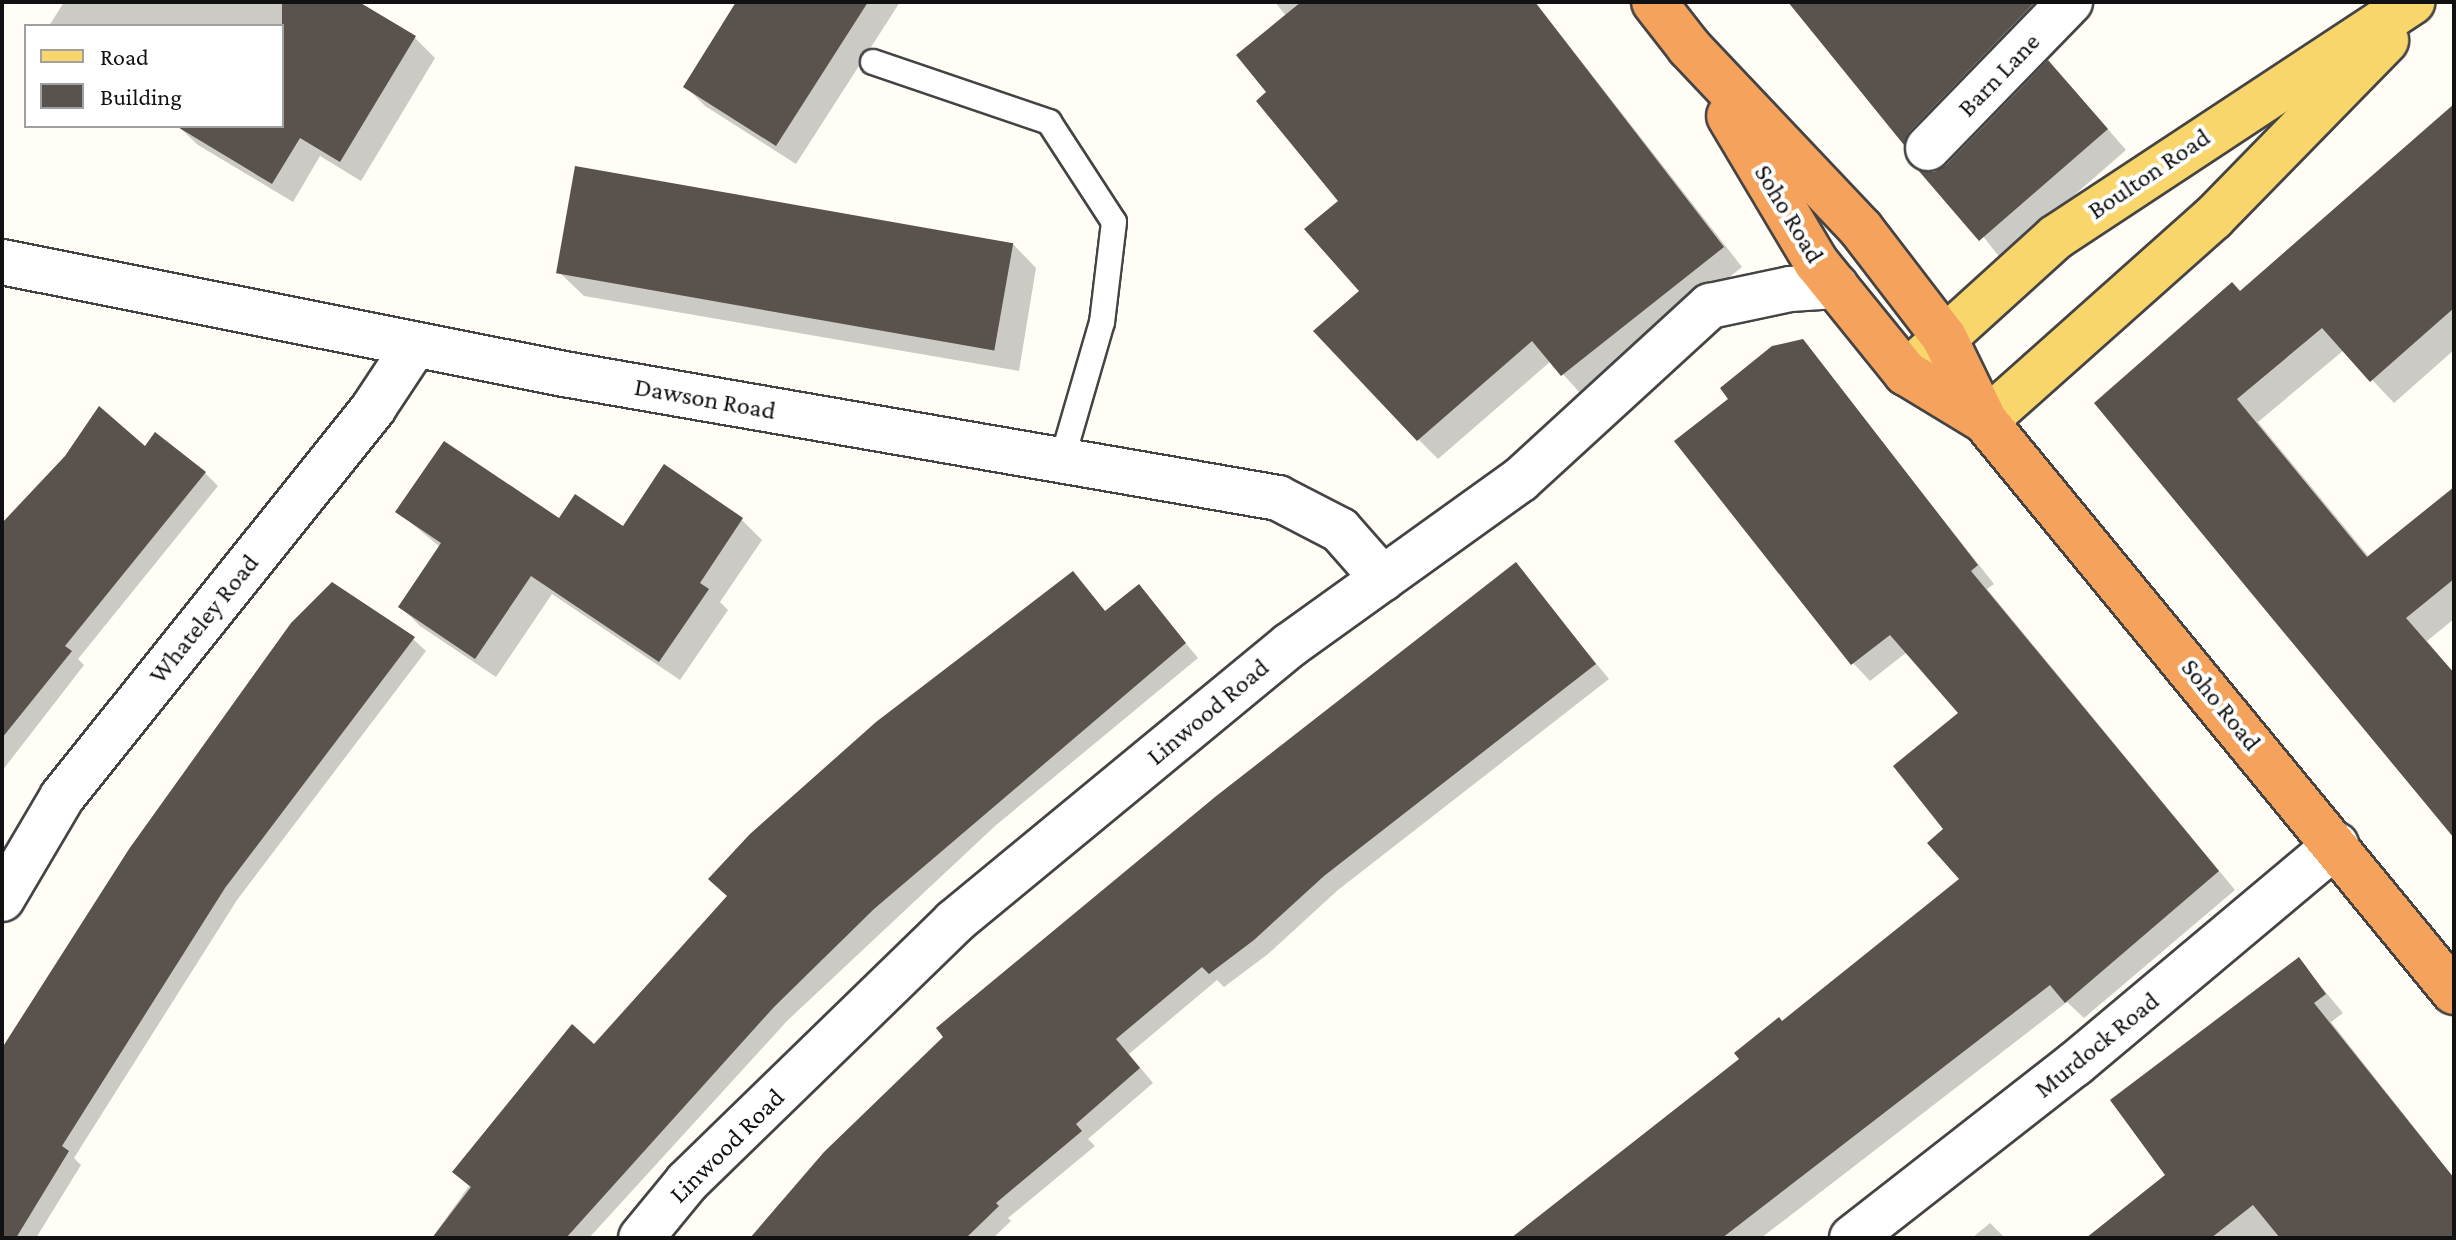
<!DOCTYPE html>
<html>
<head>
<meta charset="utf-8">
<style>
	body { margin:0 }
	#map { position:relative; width:2456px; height:1240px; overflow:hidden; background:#fffdf5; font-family:"Crimson Pro",serif }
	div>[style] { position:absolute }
	.shadow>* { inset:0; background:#0003 }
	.building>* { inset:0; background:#5a524d; transform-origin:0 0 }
	.roads { filter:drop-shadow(2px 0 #444) drop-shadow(-2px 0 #444) drop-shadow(0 2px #444) drop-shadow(0 -2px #444) }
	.lane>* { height:24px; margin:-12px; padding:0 12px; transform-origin:12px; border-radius:12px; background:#fff }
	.street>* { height:44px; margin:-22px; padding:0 22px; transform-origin:22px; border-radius:22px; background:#fff }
	.primary>* { height:44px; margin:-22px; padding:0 22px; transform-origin:22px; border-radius:22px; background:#f9d66b }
	.highway>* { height:44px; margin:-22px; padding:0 22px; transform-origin:22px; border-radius:22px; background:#f5a25d }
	span { translate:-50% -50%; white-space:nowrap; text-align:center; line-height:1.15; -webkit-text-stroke:8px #fff; paint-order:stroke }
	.street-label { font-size:26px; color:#111 }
	.frame { position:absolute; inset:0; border:4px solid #111; pointer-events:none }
	.legend { position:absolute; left:24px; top:24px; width:260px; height:104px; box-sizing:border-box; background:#fff; border:2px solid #a0a0a0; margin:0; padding:10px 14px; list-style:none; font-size:24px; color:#111 }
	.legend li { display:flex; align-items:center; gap:16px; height:40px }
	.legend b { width:40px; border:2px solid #a0a0a0 }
</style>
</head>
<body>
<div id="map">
	<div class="shadow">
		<i style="clip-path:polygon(64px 2px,355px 2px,415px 38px,435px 58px,361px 181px,320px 156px,293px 202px,198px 145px,178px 126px,282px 126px,282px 26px,49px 26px)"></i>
		<i style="clip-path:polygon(739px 2px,900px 2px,796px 164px,705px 106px,685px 86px)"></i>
		<i style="clip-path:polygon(1275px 2px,1535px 2px,1742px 267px,1582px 395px,1551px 361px,1438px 459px,1418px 439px,1362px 292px,1341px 201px,1269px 92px,1286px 16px)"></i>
		<i style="clip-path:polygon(1790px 2px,2076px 2px,1924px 162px)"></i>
		<i style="clip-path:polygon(2068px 83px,2126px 150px,2001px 259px,1934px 174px)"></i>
		<i style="clip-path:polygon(2454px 106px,2454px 350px,2394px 403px,2344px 350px,2258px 422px,2370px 558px,2454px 542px,2454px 619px,2427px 641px,2454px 673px,2454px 836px,2097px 403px,2240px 293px)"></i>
		<i style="clip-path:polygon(1012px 243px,1036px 268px,1019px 371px,584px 296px,559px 272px)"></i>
		<i style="clip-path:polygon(1803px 342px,1994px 584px,1987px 589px,2235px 890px,2084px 1018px,2067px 1002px,1761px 1238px,1552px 1238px,1742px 1059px,1962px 880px,1946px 830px,1961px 713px,1907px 652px,1870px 681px,1853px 663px)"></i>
		<i style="clip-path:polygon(146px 449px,205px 473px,218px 486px,78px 659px,84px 665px,2px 771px,2px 532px)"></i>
		<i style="clip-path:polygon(664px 467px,742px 520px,762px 540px,720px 602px,728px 610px,680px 680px,552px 594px,496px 677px,420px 626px,400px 606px,440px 547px,398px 512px,623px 528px)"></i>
		<i style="clip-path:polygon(1516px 565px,1609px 679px,1338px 890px,1268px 954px,1224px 987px,1217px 980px,1129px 1054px,1153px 1083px,1088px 1139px,1095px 1146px,1008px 1218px,1011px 1221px,993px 1238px,751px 1238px)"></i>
		<i style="clip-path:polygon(1073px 573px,1107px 613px,1139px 587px,1198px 658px,995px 826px,787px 1021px,589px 1238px,432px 1238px,469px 1186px,455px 1171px,594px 1047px)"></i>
		<i style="clip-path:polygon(413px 639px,426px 651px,237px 900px,74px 1158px,81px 1165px,36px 1238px,2px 1238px,2px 1053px)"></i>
		<i style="clip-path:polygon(2299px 960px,2343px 1013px,2331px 1022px,2454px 1178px,2454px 1238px,2126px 1238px)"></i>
		<i style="clip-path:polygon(1990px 1223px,2005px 1238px,1972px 1238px)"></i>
	</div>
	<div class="building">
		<i style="clip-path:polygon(282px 2px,359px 2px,416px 36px,340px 162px,300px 138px,272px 184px,176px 126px,282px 126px)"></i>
		<i style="clip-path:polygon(736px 2px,868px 2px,776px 146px,683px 87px)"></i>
		<i style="clip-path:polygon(1301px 2px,1535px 2px,1724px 247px,1561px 376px,1532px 341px,1417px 441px,1313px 331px,1359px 291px,1304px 229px,1338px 201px,1256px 101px,1266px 92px,1236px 55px)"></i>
		<i style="clip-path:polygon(1788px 2px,2035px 2px,1910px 131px,1904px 145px)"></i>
		<i style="clip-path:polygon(2048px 60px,2108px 129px,1979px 241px,1918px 170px,1934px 172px,1946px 165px)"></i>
		<i style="clip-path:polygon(2454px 104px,2454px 308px,2370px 382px,2322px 328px,2237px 399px,2367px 557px,2454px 487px,2454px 579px,2406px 618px,2454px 673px,2454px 838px,2094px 403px,2232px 282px,2240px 291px)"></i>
		<i style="left:575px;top:166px;width:445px;height:109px;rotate:10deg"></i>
		<i style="clip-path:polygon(1803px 339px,1978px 565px,1971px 571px,2219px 871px,2065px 1003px,2050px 985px,1722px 1238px,1511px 1238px,1739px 1059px,1734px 1053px,1779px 1017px,1782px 1021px,1959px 879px,1927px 843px,1943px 829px,1893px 766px,1958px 713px,1890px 635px,1851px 665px,1674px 441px,1728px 399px,1720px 388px,1772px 346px)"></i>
		<i style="clip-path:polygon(99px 406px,145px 446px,155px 432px,206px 472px,65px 646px,72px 651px,2px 738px,2px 523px,65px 456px)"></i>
		<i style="clip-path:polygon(444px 441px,559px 518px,575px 494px,623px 526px,664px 464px,743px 518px,700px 583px,709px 589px,659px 662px,531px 576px,475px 659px,398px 607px,441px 543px,395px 512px)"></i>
		<i style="clip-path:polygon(1516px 562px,1596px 664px,1324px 876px,1254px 940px,1209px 974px,1202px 967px,1116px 1039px,1140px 1068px,1076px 1124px,1082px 1131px,996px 1203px,999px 1206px,966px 1238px,750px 1238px,824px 1152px,943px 1037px,936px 1028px,1215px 797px)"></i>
		<i style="clip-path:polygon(1073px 571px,1105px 611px,1139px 584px,1186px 643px,874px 909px,774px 1007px,566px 1238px,432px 1238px,471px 1187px,452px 1172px,572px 1024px,594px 1044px,727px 896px,708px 879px,750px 834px,876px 722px)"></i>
		<i style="clip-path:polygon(332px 582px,415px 637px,225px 888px,62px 1146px,69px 1151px,16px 1238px,2px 1238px,2px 1048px,129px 849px,291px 623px)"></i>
		<i style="clip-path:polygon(2299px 957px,2326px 994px,2314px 1003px,2454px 1178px,2454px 1238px,2280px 1238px,2253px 1205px,2211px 1238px,2086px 1238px,2165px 1175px,2110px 1100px)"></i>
	</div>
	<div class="roads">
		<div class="lane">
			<i style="left:873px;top:62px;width:186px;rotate:18.8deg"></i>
			<i style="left:1049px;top:122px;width:119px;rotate:57deg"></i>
			<i style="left:1114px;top:222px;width:101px;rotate:96.8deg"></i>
			<i style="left:1102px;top:322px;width:144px;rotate:106.2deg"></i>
		</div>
		<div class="street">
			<i style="left:1928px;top:148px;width:204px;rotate:-45.8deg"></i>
			<i style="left:2px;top:262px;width:573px;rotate:11.27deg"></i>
			<i style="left:564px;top:374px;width:725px;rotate:9.85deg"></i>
			<i style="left:1278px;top:498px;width:70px;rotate:27.3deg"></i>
			<i style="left:1340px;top:530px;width:65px;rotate:48.7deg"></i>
			<i style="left:2px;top:899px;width:118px;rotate:-59.5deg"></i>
			<i style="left:62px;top:797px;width:499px;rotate:-51.3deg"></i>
			<i style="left:374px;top:407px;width:74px;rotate:-56.5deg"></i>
			<i style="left:641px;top:1238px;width:72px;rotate:-50.6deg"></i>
			<i style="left:687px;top:1182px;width:373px;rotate:-44.2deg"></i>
			<i style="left:954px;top:922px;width:435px;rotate:-39.5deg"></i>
			<i style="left:1290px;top:645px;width:283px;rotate:-35.7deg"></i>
			<i style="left:1520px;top:480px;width:258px;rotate:-42.5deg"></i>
			<i style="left:1710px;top:306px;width:82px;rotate:-12deg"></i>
			<i style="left:1790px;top:289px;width:46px;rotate:-3.7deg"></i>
			<i style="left:1852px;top:1238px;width:283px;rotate:-38deg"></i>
			<i style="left:2075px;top:1064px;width:341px;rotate:-40deg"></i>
		</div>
		<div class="primary">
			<i style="left:1906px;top:373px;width:202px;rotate:-42.2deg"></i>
			<i style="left:2056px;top:237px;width:427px;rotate:-33.4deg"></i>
			<i style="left:1985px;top:421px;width:305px;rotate:-41.7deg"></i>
			<i style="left:2213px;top:218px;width:248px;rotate:-45.7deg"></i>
		</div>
		<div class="highway">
			<i style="left:1654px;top:2px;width:57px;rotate:52.1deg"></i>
			<i style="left:1689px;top:47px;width:250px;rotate:46.6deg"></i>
			<i style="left:1861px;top:229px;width:136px;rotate:52.5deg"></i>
			<i style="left:1944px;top:337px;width:93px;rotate:64deg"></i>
			<i style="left:1985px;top:421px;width:739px;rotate:50.6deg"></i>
			<i style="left:1729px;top:116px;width:170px;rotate:59.2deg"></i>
			<i style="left:1816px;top:262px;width:143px;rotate:51deg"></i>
			<i style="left:1906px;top:373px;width:92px;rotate:31.3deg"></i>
		</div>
	</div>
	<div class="street-label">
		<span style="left:1999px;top:75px;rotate:-46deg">Barn Lane</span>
		<span style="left:2149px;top:174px;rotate:-34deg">Boulton Road</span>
		<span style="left:1789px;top:214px;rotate:59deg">Soho Road</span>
		<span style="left:705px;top:399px;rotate:10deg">Dawson Road</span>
		<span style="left:204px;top:619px;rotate:-51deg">Whateley Road</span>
		<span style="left:2221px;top:705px;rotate:51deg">Soho Road</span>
		<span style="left:1208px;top:712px;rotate:-40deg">Linwood Road</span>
		<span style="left:2097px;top:1045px;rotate:-39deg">Murdock Road</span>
		<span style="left:727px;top:1146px;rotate:-45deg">Linwood Road</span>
	</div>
	<div class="frame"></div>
	<ul class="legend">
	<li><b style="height:10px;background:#f9d66b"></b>Road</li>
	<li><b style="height:22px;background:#5a524d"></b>Building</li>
	</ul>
</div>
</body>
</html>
